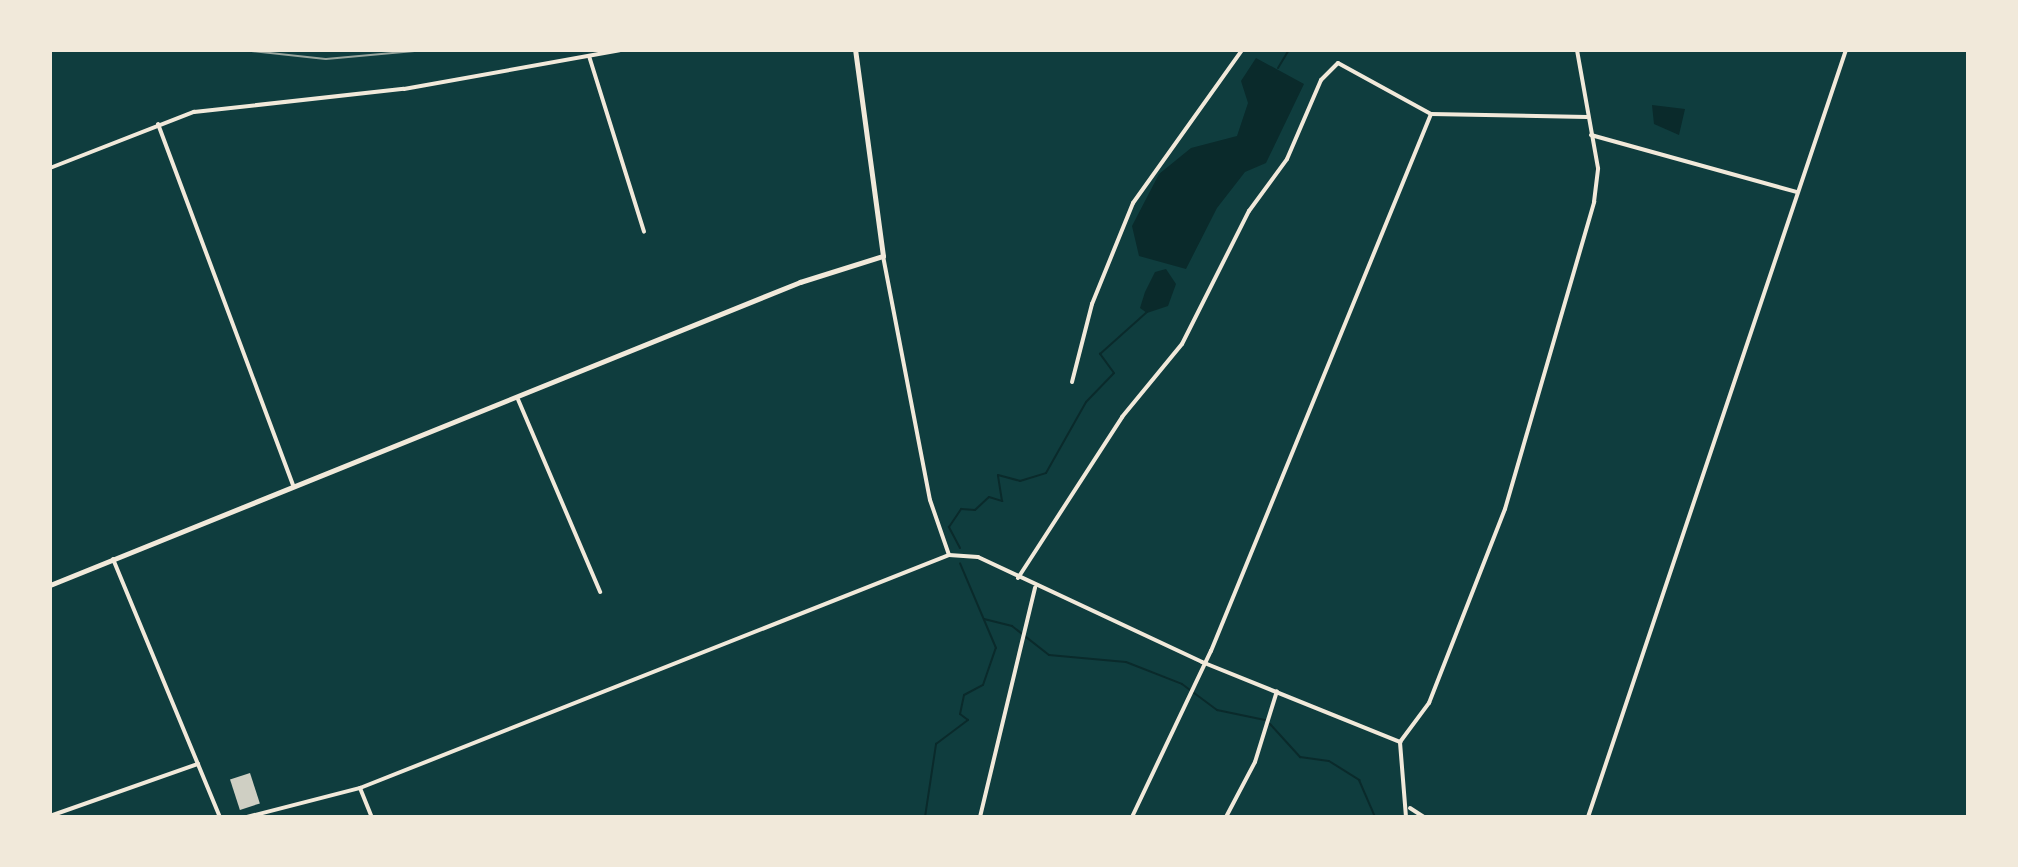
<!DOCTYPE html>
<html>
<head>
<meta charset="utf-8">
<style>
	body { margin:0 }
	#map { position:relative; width:2018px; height:867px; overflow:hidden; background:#0f3d3e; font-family:"PT Sans",sans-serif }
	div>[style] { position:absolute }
	.water>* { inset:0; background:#0a2a2b }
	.stream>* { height:2px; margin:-1px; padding:0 1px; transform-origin:1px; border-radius:1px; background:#0a2a2b }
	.building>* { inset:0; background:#cfcfc3; transform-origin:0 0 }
	.minor>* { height:4px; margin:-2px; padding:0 2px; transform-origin:2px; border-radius:2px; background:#f1e9da }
	.tertiary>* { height:5px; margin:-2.5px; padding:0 2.5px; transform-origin:2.5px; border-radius:2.5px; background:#f1e9da }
	.rail>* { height:2px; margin:-1px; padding:0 1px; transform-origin:1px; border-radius:1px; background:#97a49c }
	span { translate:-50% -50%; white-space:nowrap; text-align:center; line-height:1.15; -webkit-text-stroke:6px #f1e9da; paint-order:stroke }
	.frame { position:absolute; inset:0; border:52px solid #f1e9da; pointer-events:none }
</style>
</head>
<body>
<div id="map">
	<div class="water">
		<i style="clip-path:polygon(1256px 58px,1304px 84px,1266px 163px,1245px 172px,1217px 208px,1186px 269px,1139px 256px,1132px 226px,1159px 174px,1191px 148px,1237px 136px,1248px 103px,1241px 81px)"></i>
		<i style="clip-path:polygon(1652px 105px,1685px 109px,1679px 135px,1654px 124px)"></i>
		<i style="clip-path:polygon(1166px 269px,1176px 284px,1168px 306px,1147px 313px,1140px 308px,1145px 292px,1155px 272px)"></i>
	</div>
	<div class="stream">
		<i style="left:1278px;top:68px;width:21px;rotate:-59deg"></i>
		<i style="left:960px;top:548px;width:24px;rotate:-118deg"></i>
		<i style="left:949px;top:527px;width:22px;rotate:-56deg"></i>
		<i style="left:961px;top:509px;width:14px;rotate:4deg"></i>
		<i style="left:975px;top:510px;width:19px;rotate:-43deg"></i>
		<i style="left:989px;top:497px;width:14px;rotate:17deg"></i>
		<i style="left:1002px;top:501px;width:26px;rotate:-99deg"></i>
		<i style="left:998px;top:475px;width:23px;rotate:15deg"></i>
		<i style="left:1020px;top:481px;width:27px;rotate:-17deg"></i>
		<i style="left:1046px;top:473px;width:81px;rotate:-60.6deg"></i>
		<i style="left:1086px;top:402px;width:40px;rotate:-46deg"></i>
		<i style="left:1114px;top:373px;width:24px;rotate:-126deg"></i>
		<i style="left:1100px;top:354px;width:63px;rotate:-41.8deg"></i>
		<i style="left:984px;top:619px;width:29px;rotate:14deg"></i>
		<i style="left:1012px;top:626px;width:47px;rotate:38.1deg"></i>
		<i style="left:1049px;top:655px;width:77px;rotate:5.2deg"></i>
		<i style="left:1126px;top:662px;width:60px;rotate:21.4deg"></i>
		<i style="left:1182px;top:684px;width:44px;rotate:36.6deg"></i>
		<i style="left:1217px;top:710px;width:49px;rotate:11.8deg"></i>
		<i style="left:1270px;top:724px;width:45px;rotate:47.7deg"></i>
		<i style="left:1300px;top:757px;width:29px;rotate:8deg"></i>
		<i style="left:1329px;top:761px;width:36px;rotate:32deg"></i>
		<i style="left:1359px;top:780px;width:40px;rotate:66.6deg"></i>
		<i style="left:925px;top:817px;width:74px;rotate:-81.4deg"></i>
		<i style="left:936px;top:744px;width:40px;rotate:-37deg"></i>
		<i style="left:968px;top:720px;width:10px;rotate:-143deg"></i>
		<i style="left:960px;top:714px;width:19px;rotate:-78deg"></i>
		<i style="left:964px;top:695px;width:21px;rotate:-28deg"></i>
		<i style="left:983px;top:685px;width:39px;rotate:-71deg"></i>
		<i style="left:996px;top:648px;width:92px;rotate:-113deg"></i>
	</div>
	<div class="building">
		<i style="left:250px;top:773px;width:32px;height:21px;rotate:72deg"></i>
	</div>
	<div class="minor">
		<i style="left:589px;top:56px;width:184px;rotate:72.6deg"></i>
		<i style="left:158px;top:124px;width:386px;rotate:69.5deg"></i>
		<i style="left:1591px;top:135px;width:214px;rotate:15.5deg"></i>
		<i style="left:50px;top:168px;width:155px;rotate:-21.3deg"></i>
		<i style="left:194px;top:112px;width:211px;rotate:-6.3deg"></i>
		<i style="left:404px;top:89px;width:219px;rotate:-10.2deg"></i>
		<i style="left:883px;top:256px;width:248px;rotate:79.1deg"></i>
		<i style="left:930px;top:500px;width:58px;rotate:70.9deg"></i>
		<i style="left:1072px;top:382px;width:81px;rotate:-75.6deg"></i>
		<i style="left:1092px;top:304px;width:109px;rotate:-67.9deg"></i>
		<i style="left:1133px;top:203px;width:188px;rotate:-54.5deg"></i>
		<i style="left:517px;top:397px;width:212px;rotate:66.9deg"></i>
		<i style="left:949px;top:555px;width:29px;rotate:4deg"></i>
		<i style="left:978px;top:557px;width:247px;rotate:25.1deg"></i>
		<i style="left:1202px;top:662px;width:214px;rotate:22deg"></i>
		<i style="left:113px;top:559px;width:279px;rotate:67.5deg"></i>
		<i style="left:1018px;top:578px;width:192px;rotate:-57.1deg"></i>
		<i style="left:1122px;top:417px;width:94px;rotate:-50.6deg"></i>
		<i style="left:1182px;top:344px;width:149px;rotate:-63.3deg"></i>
		<i style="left:1249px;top:211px;width:64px;rotate:-53.8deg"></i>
		<i style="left:1287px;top:159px;width:86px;rotate:-66.7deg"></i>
		<i style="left:1321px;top:80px;width:24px;rotate:-45deg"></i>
		<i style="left:1338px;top:63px;width:106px;rotate:28.7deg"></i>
		<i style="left:1431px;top:114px;width:156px;rotate:1.1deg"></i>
		<i style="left:360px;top:788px;width:31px;rotate:68deg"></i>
		<i style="left:1410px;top:808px;width:17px;rotate:33deg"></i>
		<i style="left:50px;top:816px;width:157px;rotate:-19.4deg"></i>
		<i style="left:247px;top:817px;width:117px;rotate:-14.4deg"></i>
		<i style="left:360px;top:788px;width:633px;rotate:-21.58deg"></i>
		<i style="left:980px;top:817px;width:236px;rotate:-76.5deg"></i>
		<i style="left:1132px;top:817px;width:184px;rotate:-64.6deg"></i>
		<i style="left:1211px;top:651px;width:580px;rotate:-67.72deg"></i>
		<i style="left:1226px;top:817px;width:62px;rotate:-62.2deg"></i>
		<i style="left:1255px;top:762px;width:74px;rotate:-72.8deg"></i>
		<i style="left:1406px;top:817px;width:75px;rotate:-94.6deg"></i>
		<i style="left:1400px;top:742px;width:49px;rotate:-53.4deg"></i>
		<i style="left:1429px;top:703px;width:208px;rotate:-68.6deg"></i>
		<i style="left:1505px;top:509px;width:320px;rotate:-73.8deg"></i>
		<i style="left:1594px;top:202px;width:34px;rotate:-83deg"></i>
		<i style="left:1598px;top:168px;width:120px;rotate:-100.1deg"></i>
		<i style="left:1588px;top:817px;width:809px;rotate:-71.41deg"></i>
	</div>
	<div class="tertiary">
		<i style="left:50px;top:585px;width:809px;rotate:-22deg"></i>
		<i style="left:800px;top:282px;width:87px;rotate:-17.4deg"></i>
		<i style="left:883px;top:256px;width:208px;rotate:-97.7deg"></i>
	</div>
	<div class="rail">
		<i style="left:242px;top:50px;width:84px;rotate:6.1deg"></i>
		<i style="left:326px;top:59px;width:100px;rotate:-5.1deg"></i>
	</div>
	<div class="frame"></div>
</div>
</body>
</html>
